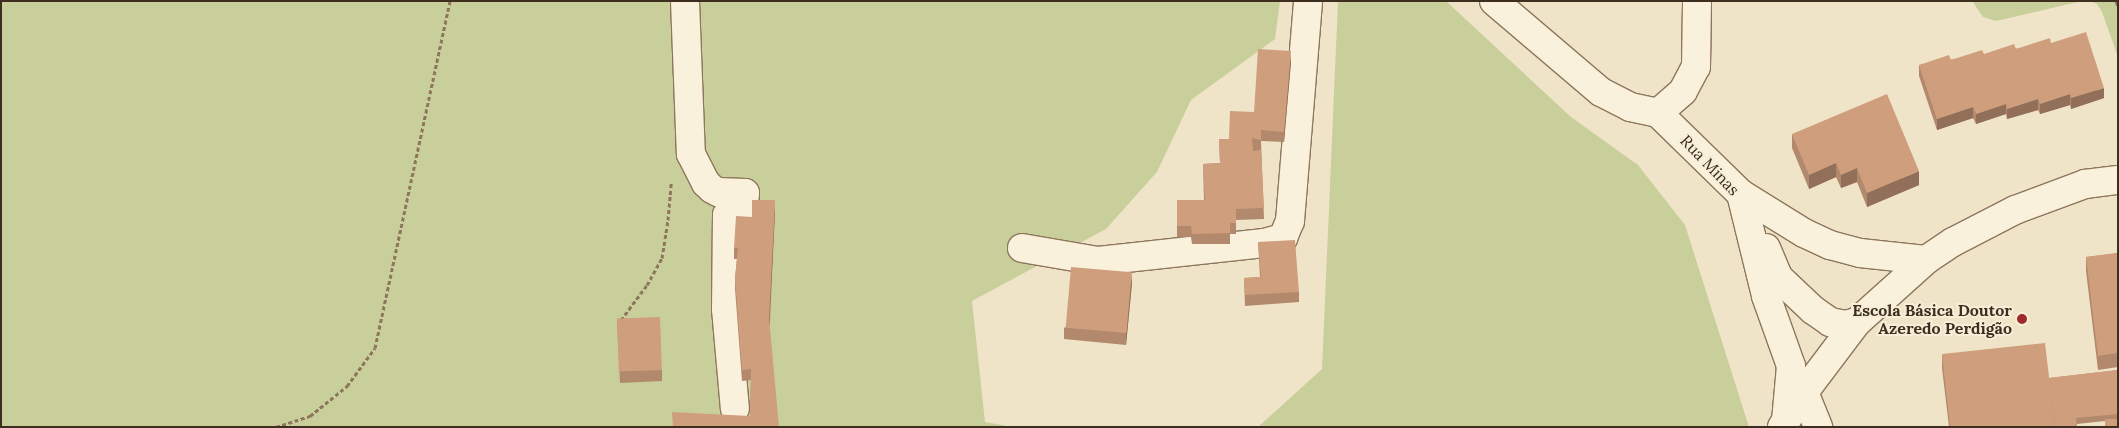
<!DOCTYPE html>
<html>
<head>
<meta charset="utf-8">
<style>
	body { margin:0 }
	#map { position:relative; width:2119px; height:428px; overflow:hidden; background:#f0e4c8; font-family:Lora,serif }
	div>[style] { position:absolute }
	.green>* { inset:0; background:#c9cf9b }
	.path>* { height:3px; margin-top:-1.5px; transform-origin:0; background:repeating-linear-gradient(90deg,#8d765c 0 4px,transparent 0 6.5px) }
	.roads { filter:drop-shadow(1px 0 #8d765c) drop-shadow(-1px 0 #8d765c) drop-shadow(0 1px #8d765c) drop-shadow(0 -1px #8d765c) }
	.minor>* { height:28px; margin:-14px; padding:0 14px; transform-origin:14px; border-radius:14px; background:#faf1dc }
	.tertiary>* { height:28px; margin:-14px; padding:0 14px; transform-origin:14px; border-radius:14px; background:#faf1dc }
	.wall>* { inset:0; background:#b2896c }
	.shaded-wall>* { inset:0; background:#916f58 }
	.building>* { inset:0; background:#cf9f7d; transform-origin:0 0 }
	.dots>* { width:14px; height:14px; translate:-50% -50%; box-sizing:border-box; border:2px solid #f7eed8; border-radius:50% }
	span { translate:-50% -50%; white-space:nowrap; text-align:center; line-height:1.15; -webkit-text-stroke:4px #f7eed8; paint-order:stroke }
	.street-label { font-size:16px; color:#3d2e20 }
	.poi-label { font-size:16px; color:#3d2e20; font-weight:700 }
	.right { translate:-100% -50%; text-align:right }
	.frame { position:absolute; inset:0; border:2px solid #3d2e20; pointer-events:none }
</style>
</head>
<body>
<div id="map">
	<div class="green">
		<i style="clip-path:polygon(1px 1px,1280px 1px,1275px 39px,1191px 100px,1157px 172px,1106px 229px,972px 301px,985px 422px,1013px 427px,1px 427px)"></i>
		<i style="clip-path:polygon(1338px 1px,1446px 1px,1571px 117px,1638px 165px,1685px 225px,1749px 427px,1258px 427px,1322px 369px)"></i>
		<i style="clip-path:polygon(1972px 1px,2082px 1px,1996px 21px,1983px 17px)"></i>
		<i style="clip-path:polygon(2090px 1px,2118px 1px,2118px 57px,2102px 12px,2097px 4px)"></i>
	</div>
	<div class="path">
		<i style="left:2116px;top:1px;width:5px;rotate:68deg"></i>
		<i style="left:621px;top:320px;width:44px;rotate:-53.4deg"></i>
		<i style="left:647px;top:285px;width:31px;rotate:-61deg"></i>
		<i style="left:662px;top:258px;width:38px;rotate:-81deg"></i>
		<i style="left:668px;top:220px;width:38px;rotate:-85deg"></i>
		<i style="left:276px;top:427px;width:36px;rotate:-18deg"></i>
		<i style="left:310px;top:416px;width:48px;rotate:-39deg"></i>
		<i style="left:347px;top:386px;width:47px;rotate:-53.6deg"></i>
		<i style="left:375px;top:348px;width:355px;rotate:-77.8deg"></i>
	</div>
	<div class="roads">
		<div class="minor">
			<i style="left:685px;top:1px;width:153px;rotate:87.8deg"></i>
			<i style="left:691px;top:154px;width:33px;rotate:63deg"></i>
			<i style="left:706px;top:183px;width:8px;rotate:45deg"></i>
			<i style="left:712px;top:189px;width:7px;rotate:27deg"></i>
			<i style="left:718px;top:192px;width:27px;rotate:2deg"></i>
			<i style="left:745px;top:193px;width:23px;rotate:95deg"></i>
			<i style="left:743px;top:216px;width:16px;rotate:-176deg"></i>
			<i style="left:727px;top:215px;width:94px;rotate:90.6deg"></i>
			<i style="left:726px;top:309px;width:100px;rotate:84.9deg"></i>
			<i style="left:1494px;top:1px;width:140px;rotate:40.4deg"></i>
			<i style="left:1601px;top:92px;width:33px;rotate:27deg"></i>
			<i style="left:1630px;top:107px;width:29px;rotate:12deg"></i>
			<i style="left:1658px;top:113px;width:116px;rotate:44.3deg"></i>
			<i style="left:1741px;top:194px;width:105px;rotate:76.2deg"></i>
			<i style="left:1766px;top:296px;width:74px;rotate:70.3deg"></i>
			<i style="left:1791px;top:366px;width:55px;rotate:95.2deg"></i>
			<i style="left:1658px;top:113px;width:33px;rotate:-41deg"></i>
			<i style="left:1683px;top:91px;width:27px;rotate:-62deg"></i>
			<i style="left:1696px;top:67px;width:66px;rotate:-89.1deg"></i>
			<i style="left:1741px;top:194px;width:74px;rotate:31.8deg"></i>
			<i style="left:1804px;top:233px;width:29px;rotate:25deg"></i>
			<i style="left:1830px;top:245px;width:31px;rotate:15deg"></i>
			<i style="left:1860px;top:253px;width:66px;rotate:6.1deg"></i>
			<i style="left:1022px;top:248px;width:77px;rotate:9.7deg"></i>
			<i style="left:1098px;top:261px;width:167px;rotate:-6.2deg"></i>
			<i style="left:1264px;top:243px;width:20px;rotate:-15deg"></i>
			<i style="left:1283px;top:238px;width:18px;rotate:-68deg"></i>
			<i style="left:1290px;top:221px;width:221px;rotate:-85.3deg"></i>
			<i style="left:1766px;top:248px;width:33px;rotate:67deg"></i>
			<i style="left:1779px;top:278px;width:47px;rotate:43.3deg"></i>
			<i style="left:1813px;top:310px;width:21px;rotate:35deg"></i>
			<i style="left:1830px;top:322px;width:15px;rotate:11deg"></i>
			<i style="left:1845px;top:325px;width:12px;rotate:-14deg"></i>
			<i style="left:1804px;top:392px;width:38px;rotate:68deg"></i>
		</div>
		<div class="tertiary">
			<i style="left:1782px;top:427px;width:41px;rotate:-57.8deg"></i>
			<i style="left:1804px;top:392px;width:88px;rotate:-52.9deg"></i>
			<i style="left:1857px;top:322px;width:93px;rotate:-41.9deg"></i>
			<i style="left:1926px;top:260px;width:32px;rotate:-34deg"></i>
			<i style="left:1953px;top:242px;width:70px;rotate:-27.3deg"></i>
			<i style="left:2015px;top:210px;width:75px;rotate:-20.4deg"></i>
			<i style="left:2085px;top:184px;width:33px;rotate:-7deg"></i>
		</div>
	</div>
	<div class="wall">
		<i style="clip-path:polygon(2051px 43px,2104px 98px,2071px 109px,2070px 105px,2040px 114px,2038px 110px,2007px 119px,2006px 114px,1976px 124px,1973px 118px,1937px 130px,1919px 76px,1919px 65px)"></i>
		<i style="clip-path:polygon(1291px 62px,1284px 142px,1261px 141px,1264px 219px,1236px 220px,1236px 234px,1230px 234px,1230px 244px,1192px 244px,1191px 237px,1177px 237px,1177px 200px,1204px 200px,1203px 164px,1220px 163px,1219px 139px,1229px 139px,1254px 112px)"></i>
		<i style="clip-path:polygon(1792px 134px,1919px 185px,1867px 207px,1857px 182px,1841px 188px,1836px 177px,1809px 189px,1792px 148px)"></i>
		<i style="clip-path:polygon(775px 211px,770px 322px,750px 416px,751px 380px,742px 381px,735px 289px,735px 278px,737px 259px,734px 259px,734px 248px,752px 217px)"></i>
		<i style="clip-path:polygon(1258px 242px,1299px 292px,1299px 302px,1245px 306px,1244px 278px,1260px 277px)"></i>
		<i style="clip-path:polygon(2118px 253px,2118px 367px,2098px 370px,2086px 271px,2086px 257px)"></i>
		<i style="clip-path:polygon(1132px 283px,1126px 345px,1064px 339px,1064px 328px)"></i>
		<i style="clip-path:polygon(617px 319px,662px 370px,662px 381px,620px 383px)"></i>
		<i style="clip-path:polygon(1942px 354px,2049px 378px,2118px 370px,2118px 427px,2105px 427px,2105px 421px,2077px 424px,2077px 427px,1949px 427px,1942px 368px)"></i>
	</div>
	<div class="shaded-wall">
		<i style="clip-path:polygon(1291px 51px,1291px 62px,1284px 142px,1284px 132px)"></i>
		<i style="clip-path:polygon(2104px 88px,2104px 98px,2071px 109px,2071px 98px)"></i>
		<i style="clip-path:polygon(2070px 94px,2070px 105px,2040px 114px,2040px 104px)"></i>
		<i style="clip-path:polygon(2038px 99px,2038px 110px,2007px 119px,2007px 109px)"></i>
		<i style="clip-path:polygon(2006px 104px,2006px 114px,1976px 124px,1976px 114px)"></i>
		<i style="clip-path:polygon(1973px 107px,1973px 118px,1937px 130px,1937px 119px)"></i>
		<i style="clip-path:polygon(1836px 163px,1836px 177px,1809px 189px,1809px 175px)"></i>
		<i style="clip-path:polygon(1857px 168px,1857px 182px,1841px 188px,1841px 175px)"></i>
		<i style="clip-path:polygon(1919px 171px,1919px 185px,1867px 207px,1867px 193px)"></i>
		<i style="clip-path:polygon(775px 200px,775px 211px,769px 329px,769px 318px)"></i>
		<i style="clip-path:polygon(1132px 272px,1132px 283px,1126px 345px,1126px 334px)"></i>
	</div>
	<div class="building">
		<i style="clip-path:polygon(2086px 32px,2104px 88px,2071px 98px,2070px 94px,2040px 104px,2038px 99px,2007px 109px,2006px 104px,1976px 114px,1973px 107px,1937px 119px,1919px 65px,1949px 55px,1951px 60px,1982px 50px,1984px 54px,2014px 44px,2016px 49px,2050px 38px,2051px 43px)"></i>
		<i style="clip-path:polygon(1258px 49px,1291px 51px,1284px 132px,1261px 130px,1261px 140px,1252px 138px,1253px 151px,1261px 150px,1264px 208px,1236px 209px,1236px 223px,1230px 223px,1230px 233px,1192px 234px,1191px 226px,1177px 226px,1177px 200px,1205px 200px,1203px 164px,1220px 163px,1219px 139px,1229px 139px,1230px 111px,1254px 112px)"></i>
		<i style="clip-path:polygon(1887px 94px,1919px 171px,1867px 193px,1857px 168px,1841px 175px,1836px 163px,1809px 175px,1792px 134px)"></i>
		<i style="clip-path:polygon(752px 200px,775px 200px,769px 318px,779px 427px,673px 427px,672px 412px,750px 416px,751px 369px,742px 370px,735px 278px,738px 248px,734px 248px,736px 216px,752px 217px)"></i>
		<i style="clip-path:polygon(1295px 240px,1299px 292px,1245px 295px,1244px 278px,1261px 277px,1258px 242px)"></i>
		<i style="clip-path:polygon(2118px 253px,2118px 353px,2098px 356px,2086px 257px)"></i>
		<i style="left:1071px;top:267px;width:61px;height:61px;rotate:5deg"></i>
		<i style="left:660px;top:317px;width:53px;height:43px;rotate:88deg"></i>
		<i style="clip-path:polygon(2045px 343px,2055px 427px,1950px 427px,1942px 354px)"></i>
		<i style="clip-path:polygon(2118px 370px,2118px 414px,2076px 418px,2077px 427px,2055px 427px,2049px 378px)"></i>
		<i style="left:2118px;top:419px;width:8px;height:13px;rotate:90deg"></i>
	</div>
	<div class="dots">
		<i style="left:2022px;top:319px;background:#9e2a2b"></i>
	</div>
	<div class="street-label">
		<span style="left:1710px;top:165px;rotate:46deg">Rua Minas</span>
	</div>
	<div class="poi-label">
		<span class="right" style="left:2012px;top:319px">Escola Básica Doutor<br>Azeredo Perdigão</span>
	</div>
	<div class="frame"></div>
</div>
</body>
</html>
